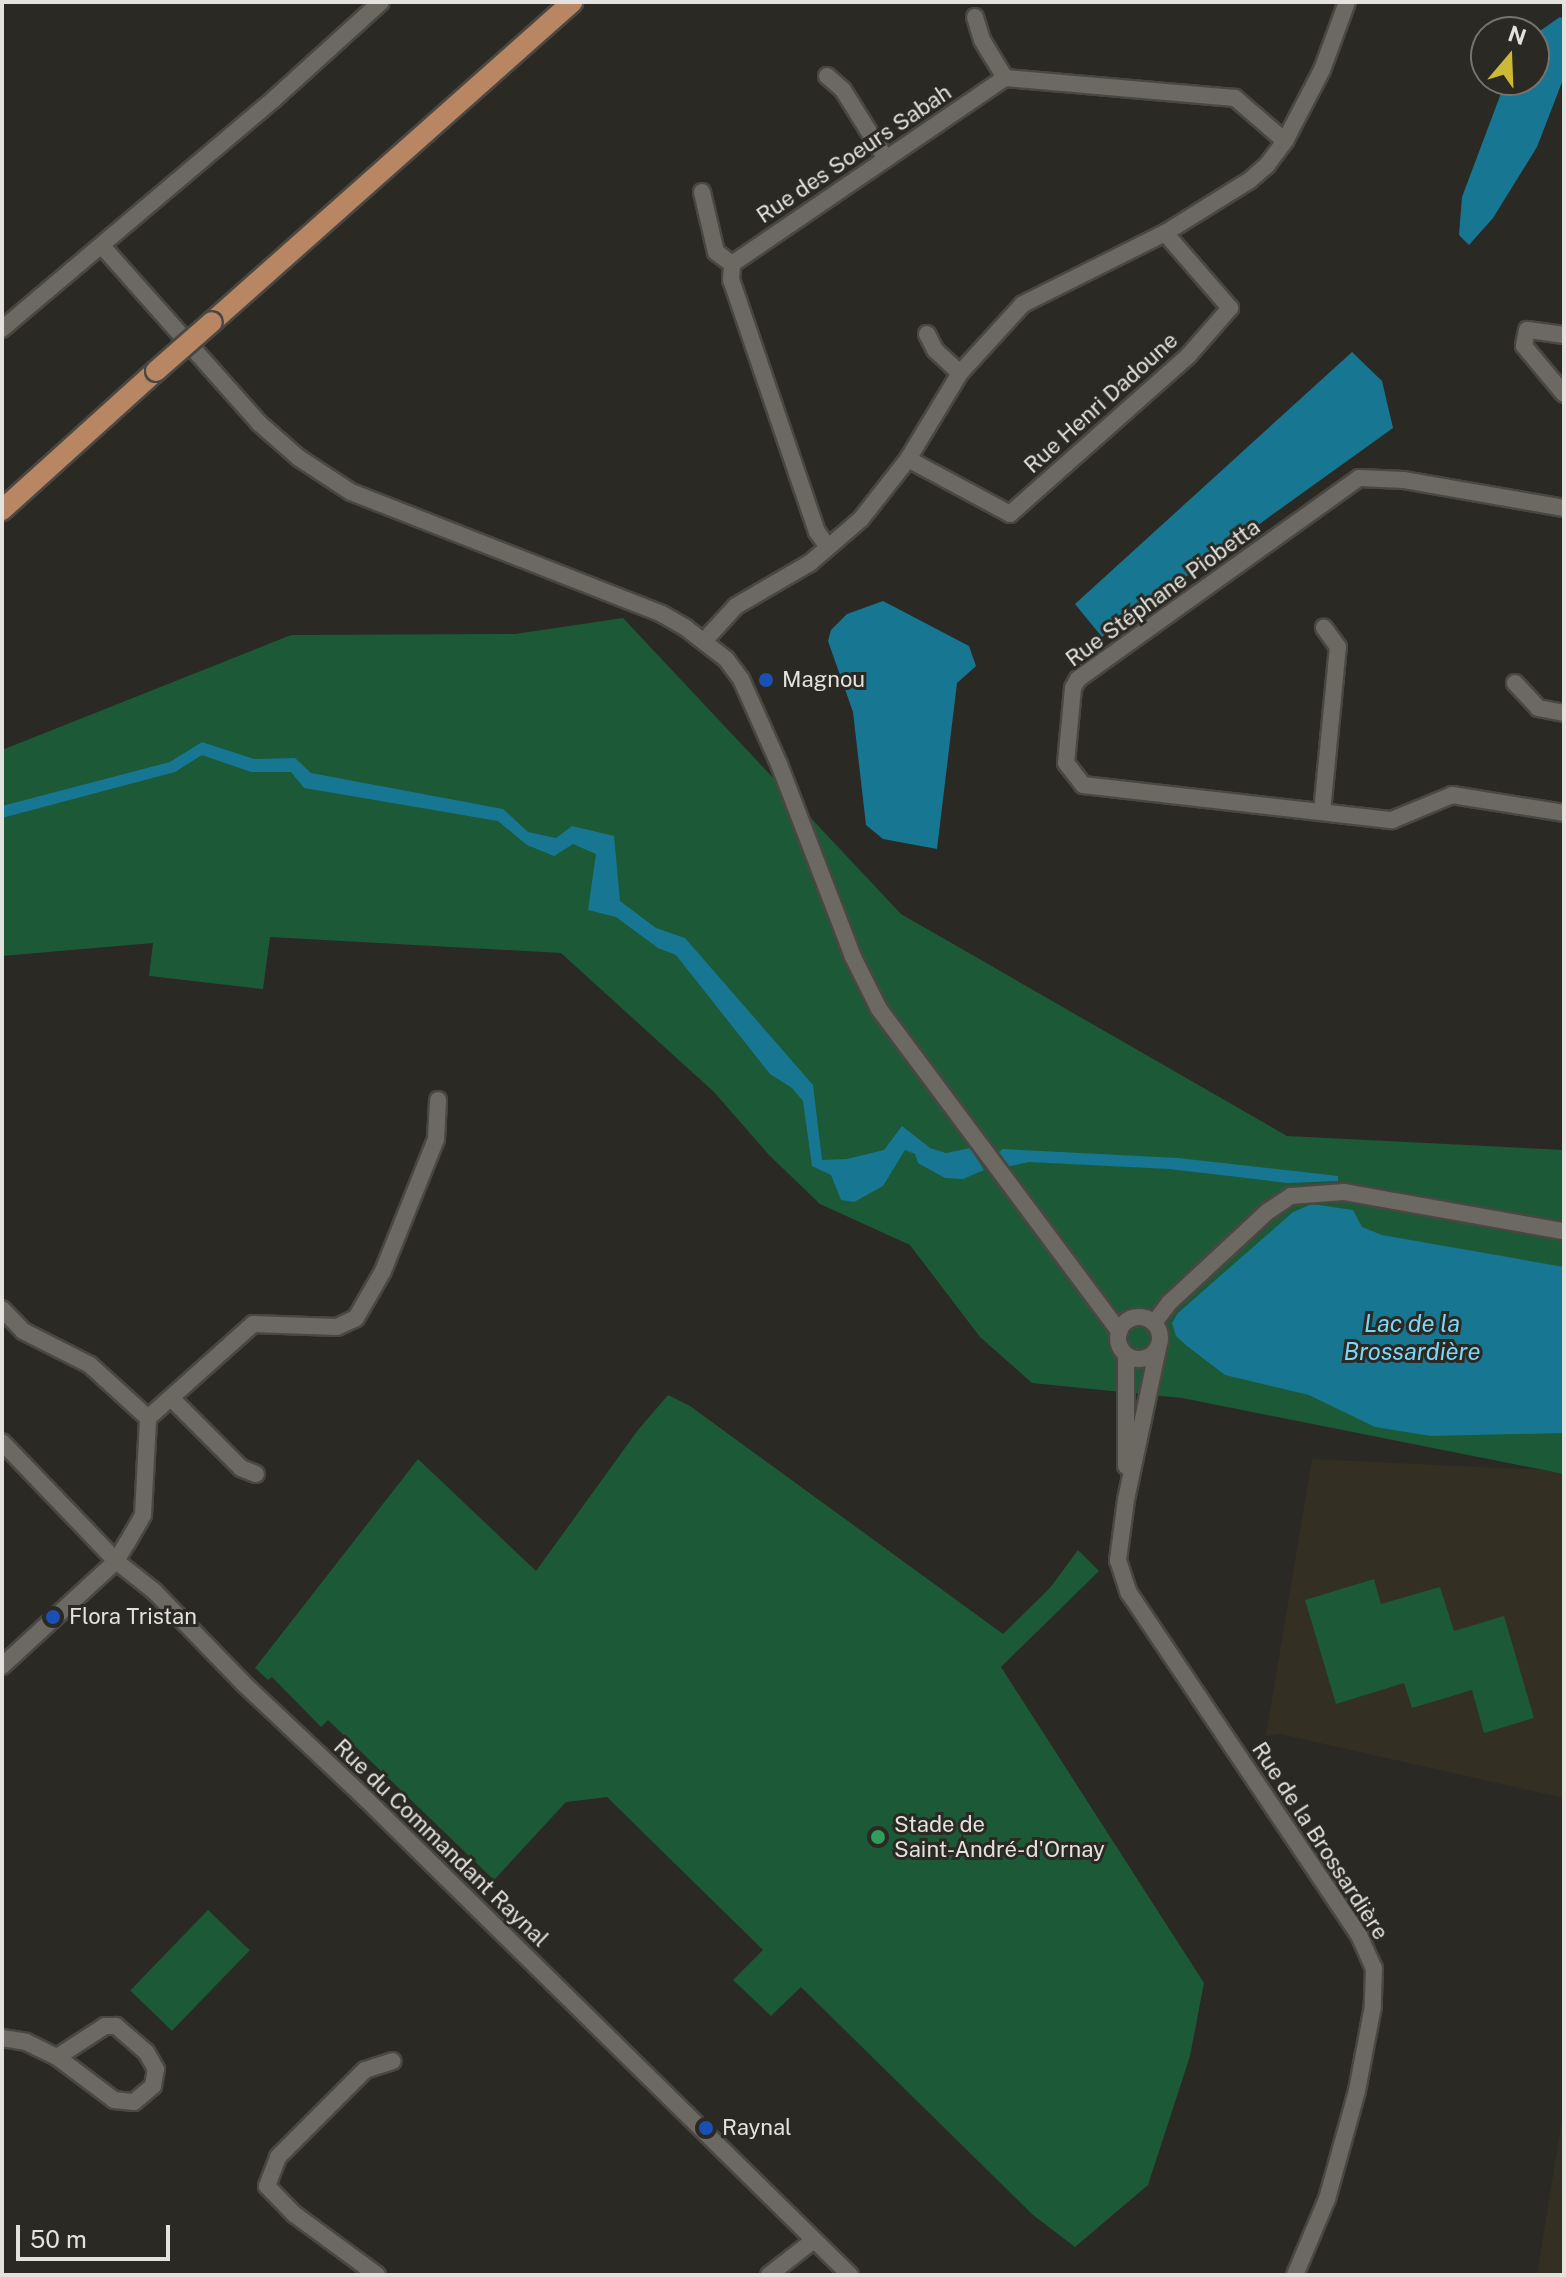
<!DOCTYPE html>
<html>
<head>
<meta charset="utf-8">
<style>
	body { margin:0 }
	#map { position:relative; width:1566px; height:2277px; overflow:hidden; background:#2b2923; font-family:"Public Sans",sans-serif }
	div>[style] { position:absolute }
	.built>* { inset:0; background:#342f23 }
	.green>* { inset:0; background:#1c5937; transform-origin:0 0 }
	.water>* { inset:0; background:#177692 }
	.roads { filter:drop-shadow(2px 0 #4a4743) drop-shadow(-2px 0 #4a4743) drop-shadow(0 2px #4a4743) drop-shadow(0 -2px #4a4743) }
	.street>* { height:16px; margin:-8px; padding:0 8px; transform-origin:8px; border-radius:8px; background:#6c6962 }
	.street>.ring { margin:-8px; padding:0; box-sizing:content-box; background:none; border:16px solid #6c6962; border-radius:50% }
	.primary>* { height:20px; margin:-10px; padding:0 10px; transform-origin:10px; border-radius:10px; background:#b88662 }
	.bridges { filter:drop-shadow(2px 0 #4a4743) drop-shadow(-2px 0 #4a4743) drop-shadow(0 2px #4a4743) drop-shadow(0 -2px #4a4743) }
	.primary-bridge>* { height:20px; margin:-10px; padding:0 10px; transform-origin:10px; border-radius:10px; background:#b88662 }
	.dots>* { width:22px; height:22px; translate:-50% -50%; box-sizing:border-box; border:4px solid #2b2923; border-radius:50% }
	span { translate:-50% -50%; white-space:nowrap; text-align:center; line-height:1.15; -webkit-text-stroke:6px #2b2923; paint-order:stroke }
	.street-label { font-size:22px; color:#e3e2de }
	.poi-label { font-size:22px; color:#e3e2de }
	.left { translate:0 -50%; text-align:left }
	.water-label { font-size:24px; color:#7cd7f7; font-style:italic }
	.frame { position:absolute; inset:0; border:4px solid #e3e2de; pointer-events:none }
	.north { position:absolute; left:1470px; top:16px; width:80px; height:80px; box-sizing:border-box; background:#2b2923; border:2px solid #75736e; border-radius:50%; rotate:19deg; font-size:22px; font-weight:700; line-height:32px; text-align:center; color:#e3e2de }
	.north::after { content:''; display:block; margin:auto; width:28px; height:36px; background:#cdb938; clip-path:polygon(50% 0,100% 100%,50% 72%,0 100%) }
	.scale { position:absolute; left:16px; top:2225px; width:154px; height:36px; box-sizing:border-box; border:4px solid #e3e2de; border-top:0; padding-left:10px; font-size:24px; line-height:28px; white-space:nowrap; color:#e3e2de; -webkit-text-stroke:6px #2b2923; paint-order:stroke }
</style>
</head>
<body>
<div id="map">
	<div class="built">
		<i style="clip-path:polygon(1312px 1459px,1564px 1471px,1564px 1798px,1280px 1734px,1266px 1736px)"></i>
		<i style="clip-path:polygon(1564px 2107px,1564px 2275px,1537px 2275px)"></i>
	</div>
	<div class="green">
		<i style="clip-path:polygon(623px 618px,901px 914px,1287px 1136px,1564px 1150px,1564px 1474px,1182px 1398px,1032px 1383px,980px 1337px,910px 1245px,820px 1204px,769px 1155px,714px 1092px,561px 953px,270px 937px,263px 989px,149px 976px,153px 943px,2px 956px,2px 750px,291px 635px,515px 634px)"></i>
		<i style="clip-path:polygon(668px 1395px,690px 1406px,1003px 1634px,1050px 1588px,1078px 1550px,1099px 1571px,1001px 1667px,1204px 1983px,1190px 2056px,1148px 2185px,1075px 2247px,1033px 2215px,801px 1987px,771px 2016px,733px 1980px,763px 1950px,607px 1797px,566px 1802px,494px 1880px,328px 1720px,321px 1727px,272px 1677px,268px 1680px,255px 1668px,418px 1459px,536px 1571px,638px 1430px)"></i>
		<i style="clip-path:polygon(1374px 1579px,1381px 1604px,1440px 1587px,1454px 1631px,1504px 1616px,1534px 1718px,1484px 1733px,1472px 1690px,1412px 1708px,1404px 1683px,1336px 1704px,1305px 1600px)"></i>
		<i style="left:208px;top:1910px;width:58px;height:112px;rotate:44deg"></i>
	</div>
	<div class="water">
		<i style="clip-path:polygon(1560px 17px,1564px 19px,1564px 77px,1537px 147px,1493px 218px,1469px 245px,1459px 235px,1462px 197px,1506px 80px,1534px 80px,1534px 35px)"></i>
		<i style="clip-path:polygon(1352px 352px,1382px 381px,1393px 428px,1102px 637px,1075px 604px)"></i>
		<i style="clip-path:polygon(883px 601px,969px 646px,976px 666px,957px 683px,937px 849px,883px 839px,866px 825px,853px 712px,828px 641px,831px 630px,847px 614px)"></i>
		<i style="clip-path:polygon(202px 742px,254px 759px,295px 758px,311px 773px,503px 809px,528px 832px,556px 838px,572px 826px,614px 836px,620px 901px,656px 928px,685px 938px,813px 1085px,822px 1160px,847px 1159px,884px 1150px,902px 1126px,930px 1148px,946px 1153px,970px 1148px,984px 1170px,963px 1179px,945px 1178px,918px 1163px,915px 1154px,905px 1150px,883px 1186px,854px 1202px,841px 1200px,831px 1175px,812px 1166px,803px 1101px,792px 1088px,770px 1074px,676px 955px,658px 948px,616px 917px,588px 910px,596px 854px,573px 844px,554px 856px,527px 845px,498px 821px,304px 788px,291px 772px,251px 772px,202px 755px,175px 772px,2px 818px,2px 806px,170px 762px)"></i>
		<i style="clip-path:polygon(1003px 1149px,1178px 1158px,1338px 1176px,1338px 1181px,1288px 1183px,1169px 1169px,1029px 1162px,1006px 1167px,996px 1154px)"></i>
		<i style="clip-path:polygon(1312px 1204px,1353px 1210px,1362px 1227px,1382px 1235px,1564px 1267px,1564px 1433px,1431px 1436px,1375px 1427px,1309px 1395px,1225px 1375px,1187px 1346px,1176px 1336px,1172px 1323px,1178px 1313px,1293px 1212px)"></i>
	</div>
	<div class="roads">
		<div class="street">
			<i style="left:975px;top:17px;width:24px;rotate:73deg"></i>
			<i style="left:982px;top:40px;width:44px;rotate:58.8deg"></i>
			<i style="left:827px;top:76px;width:21px;rotate:41deg"></i>
			<i style="left:843px;top:90px;width:81px;rotate:58.1deg"></i>
			<i style="left:702px;top:192px;width:62px;rotate:76.9deg"></i>
			<i style="left:716px;top:252px;width:20px;rotate:37deg"></i>
			<i style="left:102px;top:246px;width:237px;rotate:48.4deg"></i>
			<i style="left:259px;top:423px;width:53px;rotate:41.2deg"></i>
			<i style="left:299px;top:458px;width:62px;rotate:33.2deg"></i>
			<i style="left:351px;top:492px;width:334px;rotate:21.4deg"></i>
			<i style="left:662px;top:614px;width:28px;rotate:30deg"></i>
			<i style="left:686px;top:628px;width:51px;rotate:37.8deg"></i>
			<i style="left:726px;top:659px;width:25px;rotate:53deg"></i>
			<i style="left:741px;top:679px;width:93px;rotate:65.9deg"></i>
			<i style="left:779px;top:764px;width:207px;rotate:69deg"></i>
			<i style="left:853px;top:957px;width:58px;rotate:63.4deg"></i>
			<i style="left:879px;top:1009px;width:402px;rotate:53.3deg"></i>
			<i style="left:2px;top:329px;width:356px;rotate:-40.2deg"></i>
			<i style="left:274px;top:99px;width:144px;rotate:-42.2deg"></i>
			<i style="left:927px;top:334px;width:18px;rotate:63deg"></i>
			<i style="left:935px;top:350px;width:34px;rotate:43deg"></i>
			<i style="left:1564px;top:335px;width:37px;rotate:-172deg"></i>
			<i style="left:1527px;top:330px;width:16px;rotate:101deg"></i>
			<i style="left:1524px;top:346px;width:62px;rotate:50.2deg"></i>
			<i style="left:908px;top:459px;width:116px;rotate:28.3deg"></i>
			<i style="left:1010px;top:514px;width:238px;rotate:-41.6deg"></i>
			<i style="left:1188px;top:356px;width:64px;rotate:-48.8deg"></i>
			<i style="left:1230px;top:308px;width:99px;rotate:-130.9deg"></i>
			<i style="left:1564px;top:508px;width:162px;rotate:-170.1deg"></i>
			<i style="left:1404px;top:480px;width:45px;rotate:-177.5deg"></i>
			<i style="left:1359px;top:478px;width:345px;rotate:144.4deg"></i>
			<i style="left:1078px;top:679px;width:10px;rotate:119deg"></i>
			<i style="left:1073px;top:688px;width:75px;rotate:95.3deg"></i>
			<i style="left:1066px;top:763px;width:28px;rotate:52deg"></i>
			<i style="left:1083px;top:785px;width:311px;rotate:6.5deg"></i>
			<i style="left:1392px;top:820px;width:65px;rotate:-22.6deg"></i>
			<i style="left:1452px;top:795px;width:113px;rotate:9.1deg"></i>
			<i style="left:828px;top:547px;width:19px;rotate:-126deg"></i>
			<i style="left:817px;top:532px;width:266px;rotate:-108.8deg"></i>
			<i style="left:731px;top:280px;width:16px;rotate:-86deg"></i>
			<i style="left:732px;top:264px;width:330px;rotate:-34.3deg"></i>
			<i style="left:1005px;top:78px;width:231px;rotate:5deg"></i>
			<i style="left:1235px;top:98px;width:66px;rotate:40.7deg"></i>
			<i style="left:704px;top:641px;width:47px;rotate:-47.6deg"></i>
			<i style="left:736px;top:606px;width:86px;rotate:-30.2deg"></i>
			<i style="left:810px;top:563px;width:67px;rotate:-40.8deg"></i>
			<i style="left:861px;top:519px;width:76px;rotate:-51.9deg"></i>
			<i style="left:908px;top:459px;width:100px;rotate:-58.8deg"></i>
			<i style="left:960px;top:373px;width:93px;rotate:-47.6deg"></i>
			<i style="left:1023px;top:304px;width:159px;rotate:-26.6deg"></i>
			<i style="left:1165px;top:233px;width:100px;rotate:-31.9deg"></i>
			<i style="left:1250px;top:180px;width:23px;rotate:-41deg"></i>
			<i style="left:1267px;top:165px;width:30px;rotate:-53deg"></i>
			<i style="left:1285px;top:141px;width:80px;rotate:-62.5deg"></i>
			<i style="left:1322px;top:70px;width:72px;rotate:-69.8deg"></i>
			<i style="left:1515px;top:683px;width:34px;rotate:47deg"></i>
			<i style="left:1538px;top:708px;width:26px;rotate:11deg"></i>
			<i style="left:1322px;top:812px;width:166px;rotate:-84.5deg"></i>
			<i style="left:1338px;top:647px;width:24px;rotate:-126deg"></i>
			<i style="left:2px;top:1309px;width:30px;rotate:46deg"></i>
			<i style="left:23px;top:1331px;width:75px;rotate:26.9deg"></i>
			<i style="left:90px;top:1365px;width:79px;rotate:42.4deg"></i>
			<i class="ring" style="left:1118px;top:1317px;width:26px;height:26px"></i>
			<i style="left:1154px;top:1323px;width:25px;rotate:-53deg"></i>
			<i style="left:1169px;top:1303px;width:134px;rotate:-42.9deg"></i>
			<i style="left:1267px;top:1212px;width:29px;rotate:-34deg"></i>
			<i style="left:1291px;top:1196px;width:53px;rotate:-4.3deg"></i>
			<i style="left:1344px;top:1192px;width:223px;rotate:10.1deg"></i>
			<i style="left:1158px;top:1348px;width:155px;rotate:101.9deg"></i>
			<i style="left:1126px;top:1500px;width:61px;rotate:97.6deg"></i>
			<i style="left:1118px;top:1560px;width:35px;rotate:72deg"></i>
			<i style="left:1129px;top:1593px;width:412px;rotate:56.1deg"></i>
			<i style="left:1359px;top:1935px;width:36px;rotate:66deg"></i>
			<i style="left:1374px;top:1968px;width:38px;rotate:92deg"></i>
			<i style="left:1373px;top:2006px;width:86px;rotate:100.7deg"></i>
			<i style="left:1357px;top:2091px;width:112px;rotate:105.5deg"></i>
			<i style="left:1327px;top:2199px;width:82px;rotate:112.8deg"></i>
			<i style="left:172px;top:1399px;width:98px;rotate:45deg"></i>
			<i style="left:241px;top:1468px;width:16px;rotate:22deg"></i>
			<i style="left:2px;top:1442px;width:165px;rotate:46.2deg"></i>
			<i style="left:116px;top:1561px;width:48px;rotate:38.3deg"></i>
			<i style="left:154px;top:1591px;width:129px;rotate:45.9deg"></i>
			<i style="left:244px;top:1684px;width:168px;rotate:43.3deg"></i>
			<i style="left:366px;top:1799px;width:679px;rotate:44.52deg"></i>
			<i style="left:1126px;top:1466px;width:111px;rotate:-90deg"></i>
			<i style="left:2px;top:1666px;width:155px;rotate:-42.6deg"></i>
			<i style="left:116px;top:1561px;width:21px;rotate:-59deg"></i>
			<i style="left:127px;top:1543px;width:32px;rotate:-60deg"></i>
			<i style="left:143px;top:1515px;width:97px;rotate:-87deg"></i>
			<i style="left:148px;top:1418px;width:141px;rotate:-41.8deg"></i>
			<i style="left:253px;top:1324px;width:84px;rotate:2deg"></i>
			<i style="left:337px;top:1327px;width:21px;rotate:-25deg"></i>
			<i style="left:356px;top:1318px;width:54px;rotate:-60.1deg"></i>
			<i style="left:383px;top:1271px;width:142px;rotate:-68.1deg"></i>
			<i style="left:436px;top:1139px;width:39px;rotate:-87deg"></i>
			<i style="left:2px;top:2038px;width:24px;rotate:9deg"></i>
			<i style="left:26px;top:2042px;width:34px;rotate:26deg"></i>
			<i style="left:57px;top:2057px;width:71px;rotate:37deg"></i>
			<i style="left:114px;top:2100px;width:20px;rotate:6deg"></i>
			<i style="left:134px;top:2102px;width:25px;rotate:-40deg"></i>
			<i style="left:153px;top:2086px;width:17px;rotate:-80deg"></i>
			<i style="left:156px;top:2069px;width:20px;rotate:-120deg"></i>
			<i style="left:146px;top:2052px;width:40px;rotate:-139deg"></i>
			<i style="left:116px;top:2026px;width:11px;rotate:180deg"></i>
			<i style="left:105px;top:2026px;width:57px;rotate:147.1deg"></i>
			<i style="left:377px;top:2275px;width:103px;rotate:-143.7deg"></i>
			<i style="left:294px;top:2214px;width:39px;rotate:-134deg"></i>
			<i style="left:267px;top:2186px;width:31px;rotate:-69deg"></i>
			<i style="left:278px;top:2157px;width:123px;rotate:-45deg"></i>
			<i style="left:365px;top:2070px;width:29px;rotate:-18deg"></i>
			<i style="left:769px;top:2275px;width:57px;rotate:-37.9deg"></i>
		</div>
		<div class="primary">
			<i style="left:212px;top:322px;width:482px;rotate:-41.6deg"></i>
			<i style="left:2px;top:510px;width:207px;rotate:-42.1deg"></i>
		</div>
	</div>
	<div class="bridges">
		<div class="primary-bridge">
			<i style="left:156px;top:371px;width:74px;rotate:-41.2deg"></i>
		</div>
	</div>
	<div class="dots">
		<i style="left:766px;top:680px;background:#1a4fb4"></i>
		<i style="left:53px;top:1617px;background:#1a4fb4"></i>
		<i style="left:878px;top:1837px;background:#2e9e5b"></i>
		<i style="left:706px;top:2128px;background:#1a4fb4"></i>
	</div>
	<div class="street-label">
		<span style="left:854px;top:154px;rotate:-34deg">Rue des Soeurs Sabah</span>
		<span style="left:1101px;top:403px;rotate:-42deg">Rue Henri Dadoune</span>
		<span style="left:1163px;top:593px;rotate:-36deg">Rue Stéphane Piobetta</span>
		<span style="left:1320px;top:1841px;rotate:57deg">Rue de la Brossardière</span>
		<span style="left:441px;top:1843px;rotate:44deg">Rue du Commandant Raynal</span>
	</div>
	<div class="poi-label">
		<span class="left" style="left:782px;top:680px">Magnou</span>
		<span class="left" style="left:69px;top:1617px">Flora Tristan</span>
		<span class="left" style="left:894px;top:1837px">Stade de<br>Saint-André-d'Ornay</span>
		<span class="left" style="left:722px;top:2128px">Raynal</span>
	</div>
	<div class="water-label">
		<span style="left:1412px;top:1338px">Lac de la<br>Brossardière</span>
	</div>
	<div class="frame"></div>
	<div class="north">N</div>
	<div class="scale">50 m</div>
</div>
</body>
</html>
